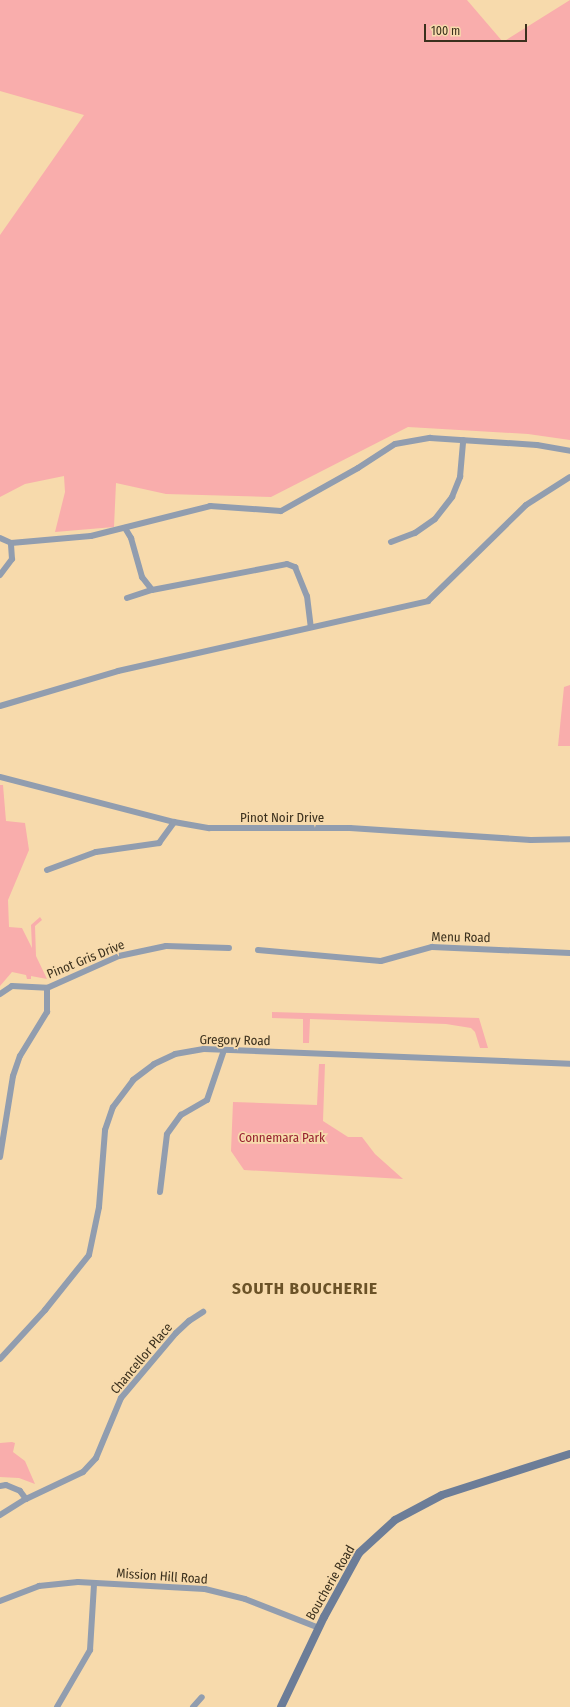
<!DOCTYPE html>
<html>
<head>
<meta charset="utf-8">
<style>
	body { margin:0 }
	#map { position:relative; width:570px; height:1707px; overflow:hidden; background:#f7daac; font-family:"Fira Sans Condensed",sans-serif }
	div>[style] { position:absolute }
	.green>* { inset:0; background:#f9adac }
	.minor>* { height:6px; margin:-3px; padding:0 3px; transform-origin:3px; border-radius:3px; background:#919daf }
	.secondary>* { height:8px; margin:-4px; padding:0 4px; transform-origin:4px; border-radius:4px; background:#6c7d98 }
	span { translate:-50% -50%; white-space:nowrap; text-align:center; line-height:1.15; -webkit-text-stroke:3.5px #f7daac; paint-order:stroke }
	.street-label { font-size:13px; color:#3b301d }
	.park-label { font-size:13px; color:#96202f }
	.district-label { font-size:17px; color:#6b5227; font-weight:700; letter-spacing:1px }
	.scale { position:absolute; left:424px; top:24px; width:103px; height:18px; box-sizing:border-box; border:2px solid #3b301d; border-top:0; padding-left:5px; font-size:12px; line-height:14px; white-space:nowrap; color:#3b301d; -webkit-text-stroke:3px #f7daac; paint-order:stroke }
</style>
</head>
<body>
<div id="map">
	<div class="green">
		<i style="clip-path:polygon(0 0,467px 0,503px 42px,570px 0,570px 440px,528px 434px,408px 427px,271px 497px,166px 494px,116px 483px,114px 527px,55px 532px,65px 492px,64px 476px,25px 484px,0 497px,0 235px,84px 115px,0 91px)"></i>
		<i style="clip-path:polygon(570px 685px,570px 746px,558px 746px,564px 687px)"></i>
		<i style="clip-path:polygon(0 785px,3px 785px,6px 821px,25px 823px,29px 850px,8px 900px,9px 927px,22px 928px,32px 948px,31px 925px,40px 917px,42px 920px,35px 926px,36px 956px,47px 979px,31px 976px,31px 979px,27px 979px,26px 975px,12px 972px,0 986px)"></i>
		<i style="clip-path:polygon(272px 1012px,479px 1018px,488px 1048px,480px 1048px,475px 1032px,471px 1028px,446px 1024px,310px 1019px,309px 1043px,303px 1043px,303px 1019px,272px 1018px)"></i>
		<i style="clip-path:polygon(319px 1064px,325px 1064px,323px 1121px,348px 1137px,362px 1137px,375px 1154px,403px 1179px,244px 1170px,231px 1151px,233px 1102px,317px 1105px)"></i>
		<i style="clip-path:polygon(12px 1442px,15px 1443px,13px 1452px,25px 1461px,35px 1484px,19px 1478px,0 1477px,0 1443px)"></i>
	</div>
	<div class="minor">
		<i style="left:125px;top:528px;width:12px;rotate:59deg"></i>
		<i style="left:131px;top:538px;width:41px;rotate:74.2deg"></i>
		<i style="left:142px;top:577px;width:16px;rotate:52deg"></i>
		<i style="left:0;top:538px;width:12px;rotate:24deg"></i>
		<i style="left:11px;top:543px;width:80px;rotate:-5deg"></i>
		<i style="left:91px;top:536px;width:123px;rotate:-14.1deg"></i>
		<i style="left:210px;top:506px;width:71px;rotate:4deg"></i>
		<i style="left:281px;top:511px;width:88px;rotate:-29.2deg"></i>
		<i style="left:358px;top:468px;width:44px;rotate:-33deg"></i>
		<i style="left:395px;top:444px;width:36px;rotate:-10deg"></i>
		<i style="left:430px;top:438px;width:107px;rotate:3.7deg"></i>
		<i style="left:537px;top:445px;width:34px;rotate:10deg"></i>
		<i style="left:391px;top:542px;width:26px;rotate:-21deg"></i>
		<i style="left:415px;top:533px;width:24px;rotate:-35deg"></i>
		<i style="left:435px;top:519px;width:28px;rotate:-52deg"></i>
		<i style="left:452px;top:497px;width:22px;rotate:-68deg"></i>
		<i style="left:460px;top:477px;width:37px;rotate:-85deg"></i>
		<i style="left:0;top:575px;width:20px;rotate:-53deg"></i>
		<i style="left:12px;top:559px;width:16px;rotate:-94deg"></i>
		<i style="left:127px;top:598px;width:26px;rotate:-18deg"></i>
		<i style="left:152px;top:590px;width:137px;rotate:-10.9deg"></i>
		<i style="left:287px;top:564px;width:9px;rotate:21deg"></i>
		<i style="left:295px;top:567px;width:31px;rotate:68deg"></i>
		<i style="left:307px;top:596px;width:31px;rotate:83deg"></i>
		<i style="left:0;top:706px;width:123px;rotate:-16.5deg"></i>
		<i style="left:118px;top:671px;width:318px;rotate:-12.7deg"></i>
		<i style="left:428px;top:601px;width:137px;rotate:-44.4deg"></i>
		<i style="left:526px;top:505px;width:52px;rotate:-32.5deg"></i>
		<i style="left:0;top:777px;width:180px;rotate:14.5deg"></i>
		<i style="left:174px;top:822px;width:36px;rotate:10deg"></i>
		<i style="left:209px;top:828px;width:141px"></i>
		<i style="left:350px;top:828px;width:181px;rotate:3.8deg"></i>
		<i style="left:531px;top:840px;width:39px;rotate:-1deg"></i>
		<i style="left:47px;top:870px;width:52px;rotate:-20.2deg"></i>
		<i style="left:96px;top:852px;width:64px;rotate:-8.1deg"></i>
		<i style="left:159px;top:843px;width:26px;rotate:-54deg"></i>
		<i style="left:258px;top:950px;width:123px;rotate:5.1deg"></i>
		<i style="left:381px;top:961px;width:53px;rotate:-15.4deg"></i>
		<i style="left:432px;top:947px;width:138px;rotate:2.5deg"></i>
		<i style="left:0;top:994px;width:14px;rotate:-34deg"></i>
		<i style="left:12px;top:986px;width:35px;rotate:3deg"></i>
		<i style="left:47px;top:988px;width:79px;rotate:-24deg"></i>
		<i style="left:119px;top:956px;width:48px;rotate:-12deg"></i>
		<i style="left:166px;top:946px;width:63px;rotate:1.8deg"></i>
		<i style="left:0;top:1157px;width:82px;rotate:-80.9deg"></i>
		<i style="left:13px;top:1076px;width:21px;rotate:-71deg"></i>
		<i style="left:20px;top:1056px;width:52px;rotate:-58.5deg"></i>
		<i style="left:47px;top:1012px;width:24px;rotate:-90deg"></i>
		<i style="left:160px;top:1192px;width:58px;rotate:-83.1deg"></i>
		<i style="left:167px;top:1134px;width:24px;rotate:-54deg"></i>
		<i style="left:181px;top:1115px;width:30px;rotate:-30deg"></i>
		<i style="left:207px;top:1100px;width:53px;rotate:-71.2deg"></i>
		<i style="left:0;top:1359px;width:67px;rotate:-47.4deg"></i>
		<i style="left:45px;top:1310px;width:70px;rotate:-51.3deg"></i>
		<i style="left:89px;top:1255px;width:49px;rotate:-78.2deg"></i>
		<i style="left:99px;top:1207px;width:77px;rotate:-85.5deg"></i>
		<i style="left:105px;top:1130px;width:24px;rotate:-71deg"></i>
		<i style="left:113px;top:1107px;width:34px;rotate:-53deg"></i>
		<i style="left:133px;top:1080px;width:26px;rotate:-37deg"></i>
		<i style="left:154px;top:1064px;width:23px;rotate:-25deg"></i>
		<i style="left:175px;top:1054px;width:29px;rotate:-10deg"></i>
		<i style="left:204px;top:1049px;width:366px;rotate:2.3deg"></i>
		<i style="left:0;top:1486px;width:6px;rotate:-9deg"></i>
		<i style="left:6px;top:1485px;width:15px;rotate:23deg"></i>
		<i style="left:20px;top:1491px;width:10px;rotate:53deg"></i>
		<i style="left:0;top:1515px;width:31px;rotate:-32deg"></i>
		<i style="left:26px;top:1499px;width:63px;rotate:-25.3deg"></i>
		<i style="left:83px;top:1472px;width:19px;rotate:-47deg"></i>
		<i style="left:96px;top:1458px;width:65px;rotate:-67.4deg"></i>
		<i style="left:121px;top:1398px;width:85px;rotate:-49.8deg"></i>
		<i style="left:176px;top:1333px;width:18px;rotate:-43deg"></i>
		<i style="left:189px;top:1321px;width:17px;rotate:-33deg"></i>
		<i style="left:0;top:1601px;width:42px;rotate:-21deg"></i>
		<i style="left:39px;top:1586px;width:39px;rotate:-6deg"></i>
		<i style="left:78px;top:1582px;width:127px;rotate:3.2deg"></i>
		<i style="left:205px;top:1589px;width:41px;rotate:14deg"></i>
		<i style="left:245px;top:1599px;width:79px;rotate:21.4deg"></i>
		<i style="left:57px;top:1707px;width:66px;rotate:-59.9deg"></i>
		<i style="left:90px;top:1650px;width:66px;rotate:-86.5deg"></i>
		<i style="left:193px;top:1707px;width:13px;rotate:-48deg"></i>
	</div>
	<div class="secondary">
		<i style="left:281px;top:1707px;width:100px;rotate:-64.5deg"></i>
		<i style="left:324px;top:1617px;width:73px;rotate:-61.3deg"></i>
		<i style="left:359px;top:1553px;width:49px;rotate:-42.5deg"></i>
		<i style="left:395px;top:1520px;width:53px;rotate:-28deg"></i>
		<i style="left:442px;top:1495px;width:134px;rotate:-17.8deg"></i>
	</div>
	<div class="street-label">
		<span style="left:282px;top:818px">Pinot Noir Drive</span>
		<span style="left:461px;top:938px;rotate:1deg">Menu Road</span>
		<span style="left:86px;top:960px;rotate:-22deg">Pinot Gris Drive</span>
		<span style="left:235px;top:1041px;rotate:1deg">Gregory Road</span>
		<span style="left:142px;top:1359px;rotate:-50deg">Chancellor Place</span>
		<span style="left:162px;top:1577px;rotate:4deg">Mission Hill Road</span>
		<span style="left:331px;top:1583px;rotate:-60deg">Boucherie Road</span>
	</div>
	<div class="park-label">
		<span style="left:282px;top:1138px">Connemara Park</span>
	</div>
	<div class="district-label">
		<span style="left:305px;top:1289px">SOUTH BOUCHERIE</span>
	</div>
	<div class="scale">100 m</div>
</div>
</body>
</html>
